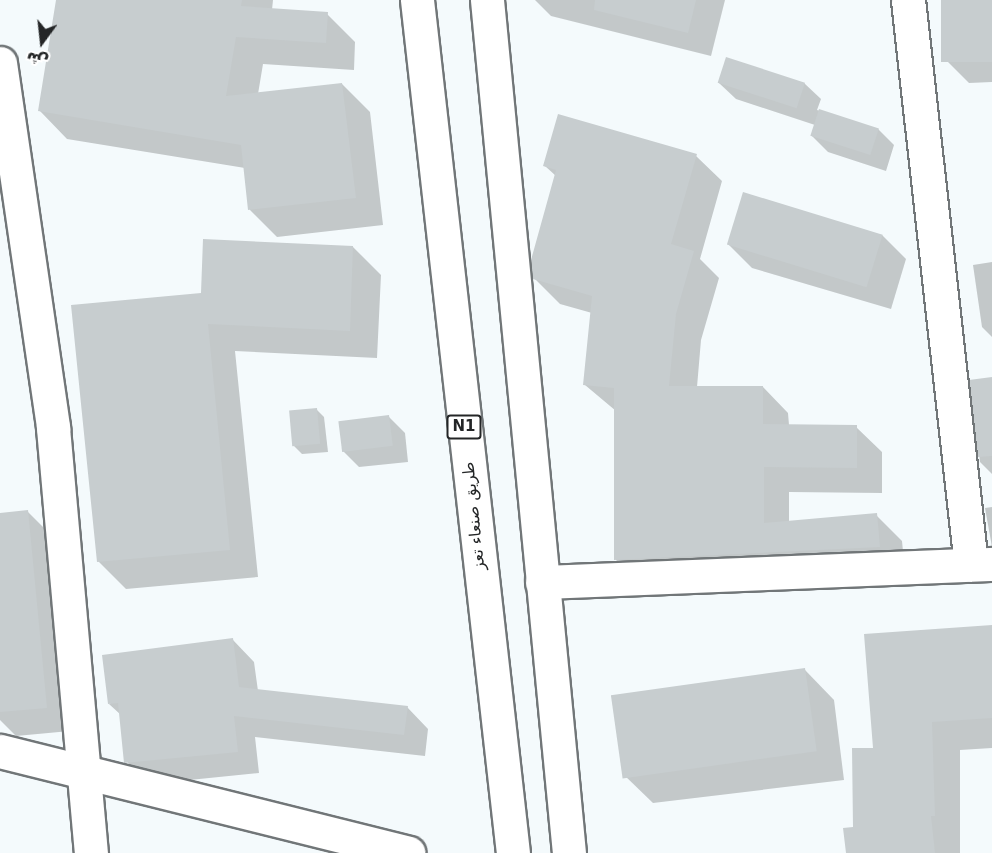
<!DOCTYPE html>
<html>
<head>
<meta charset="utf-8">
<style>
	body { margin:0 }
	#map { position:relative; width:992px; height:853px; overflow:hidden; background:#f4fafc; font-family:"DejaVu Sans","Noto Naskh Arabic",sans-serif }
	div>[style] { position:absolute }
	.shadow>* { inset:0; background:#0003 }
	.building>* { inset:0; background:#c7cdcf; transform-origin:0 0 }
	.roads { filter:drop-shadow(2px 0 #717678) drop-shadow(-2px 0 #717678) drop-shadow(0 2px #717678) drop-shadow(0 -2px #717678) }
	.minor>* { height:33px; margin:-16.5px; padding:0 16.5px; transform-origin:16.5px; border-radius:16.5px; background:#fff }
	.highway>* { height:33px; margin:-16.5px; padding:0 16.5px; transform-origin:16.5px; border-radius:16.5px; background:#fff }
	span { translate:-50% -50%; white-space:nowrap; text-align:center; line-height:1.15; -webkit-text-stroke:4.5px #fff; paint-order:stroke }
	.shield-label span { padding:2px 4px; background:#fff; border:2px solid; border-radius:4px; -webkit-text-stroke-width:0 }
	.shield-label { font-size:15px; color:#242627; font-weight:700 }
	.street-label { font-size:16px; color:#242627 }
	.north { position:absolute; left:12px; top:12px; width:60px; height:60px; -webkit-text-stroke:4px #fff; paint-order:stroke; rotate:195deg; font-size:16px; font-weight:700; line-height:24px; text-align:center; color:#242627 }
	.north::after { content:''; display:block; margin:auto; width:21px; height:27px; background:#242627; clip-path:polygon(50% 0,100% 100%,50% 72%,0 100%) }
</style>
</head>
<body>
<div id="map">
	<div class="shadow">
		<i style="clip-path:polygon(58px 0,273px 0,272px 10px,327px 14px,355px 42px,354px 70px,263px 64px,258px 94px,342px 84px,370px 112px,383px 225px,277px 237px,250px 210px,245px 168px,67px 139px,40px 111px)"></i>
		<i style="clip-path:polygon(535px 0,725px 0,711px 56px,551px 16px)"></i>
		<i style="clip-path:polygon(942px 0,992px 0,992px 82px,969px 83px,947px 61px)"></i>
		<i style="clip-path:polygon(719px 83px,804px 83px,821px 99px,817px 110px,878px 129px,894px 145px,886px 171px,828px 152px,812px 136px,815px 125px,736px 99px)"></i>
		<i style="clip-path:polygon(696px 156px,722px 181px,700px 259px,719px 278px,701px 340px,697px 387px,763px 387px,788px 413px,789px 425px,856px 427px,882px 452px,882px 493px,789px 492px,789px 522px,876px 515px,902px 541px,905px 572px,641px 585px,616px 560px,616px 411px,585px 385px,592px 313px,560px 304px,534px 278px,556px 176px,545px 166px)"></i>
		<i style="clip-path:polygon(882px 235px,906px 259px,891px 309px,752px 268px,729px 245px)"></i>
		<i style="clip-path:polygon(353px 247px,381px 275px,377px 358px,235px 351px,258px 577px,126px 589px,98px 561px,202px 294px)"></i>
		<i style="clip-path:polygon(992px 262px,992px 337px,982px 327px,973px 265px)"></i>
		<i style="clip-path:polygon(992px 378px,992px 474px,980px 462px,971px 382px)"></i>
		<i style="clip-path:polygon(316px 409px,324px 417px,328px 452px,302px 454px,294px 446px)"></i>
		<i style="clip-path:polygon(389px 417px,405px 433px,408px 462px,359px 467px,343px 451px)"></i>
		<i style="clip-path:polygon(992px 507px,992px 547px,985px 508px)"></i>
		<i style="clip-path:polygon(28px 512px,51px 535px,70px 731px,16px 736px,0 720px,0 514px)"></i>
		<i style="clip-path:polygon(992px 626px,992px 748px,960px 750px,960px 853px,847px 853px,874px 749px)"></i>
		<i style="clip-path:polygon(233px 640px,254px 662px,258px 691px,407px 707px,428px 729px,425px 756px,255px 737px,259px 773px,150px 784px,128px 763px,121px 715px,109px 704px)"></i>
		<i style="clip-path:polygon(805px 670px,834px 700px,844px 780px,653px 803px,623px 774px)"></i>
	</div>
	<div class="building">
		<i style="clip-path:polygon(56px 0,242px 0,241px 6px,328px 12px,326px 43px,236px 37px,226px 96px,342px 83px,356px 198px,248px 210px,241px 145px,38px 111px)"></i>
		<i style="clip-path:polygon(595px 0,696px 0,688px 33px,594px 10px)"></i>
		<i style="left:941px;top:0;width:51px;height:62px"></i>
		<i style="left:726px;top:57px;width:83px;height:27px;rotate:18deg"></i>
		<i style="left:819px;top:109px;width:63px;height:28px;rotate:18deg"></i>
		<i style="clip-path:polygon(558px 114px,697px 154px,671px 244px,694px 251px,676px 314px,669px 386px,763px 386px,763px 424px,857px 425px,857px 468px,764px 467px,764px 523px,877px 513px,880px 547px,614px 560px,614px 388px,583px 385px,592px 296px,533px 279px,531px 260px,556px 170px,543px 166px)"></i>
		<i style="left:743px;top:192px;width:146px;height:55px;rotate:17deg"></i>
		<i style="clip-path:polygon(203px 239px,353px 246px,350px 331px,208px 324px,230px 550px,97px 562px,71px 305px,201px 293px)"></i>
		<i style="clip-path:polygon(992px 377px,992px 456px,978px 457px,969px 380px)"></i>
		<i style="left:317px;top:408px;width:36px;height:28px;rotate:85deg"></i>
		<i style="left:389px;top:415px;width:31px;height:51px;rotate:83deg"></i>
		<i style="clip-path:polygon(28px 510px,47px 708px,0 712px,0 513px)"></i>
		<i style="clip-path:polygon(992px 625px,992px 718px,932px 722px,935px 816px,931px 816px,935px 853px,846px 853px,843px 828px,853px 827px,852px 748px,873px 748px,864px 634px)"></i>
		<i style="clip-path:polygon(233px 638px,239px 687px,408px 706px,404px 735px,234px 716px,238px 752px,124px 763px,118px 703px,108px 704px,102px 655px)"></i>
		<i style="left:805px;top:668px;width:84px;height:196px;rotate:82deg"></i>
	</div>
	<div class="roads">
		<div class="minor">
			<i style="left:908px;top:0;width:568px;rotate:83.63deg"></i>
			<i style="left:0;top:63px;width:369px;rotate:81.7deg"></i>
			<i style="left:53px;top:428px;width:427px;rotate:84.9deg"></i>
			<i style="left:542px;top:582px;width:450px;rotate:-2.3deg"></i>
			<i style="left:0;top:751px;width:421px;rotate:14deg"></i>
		</div>
		<div class="highway">
			<i style="left:417px;top:0;width:858px;rotate:83.58deg"></i>
			<i style="left:487px;top:0;width:857px;rotate:84.51deg"></i>
		</div>
	</div>
	<div class="shield-label">
		<span style="left:464px;top:427px">N1</span>
	</div>
	<div class="street-label">
		<span style="left:474px;top:516px;rotate:-96deg">طريق صنعاء تعز</span>
	</div>
	<div class="north">ش</div>
</div>
</body>
</html>
